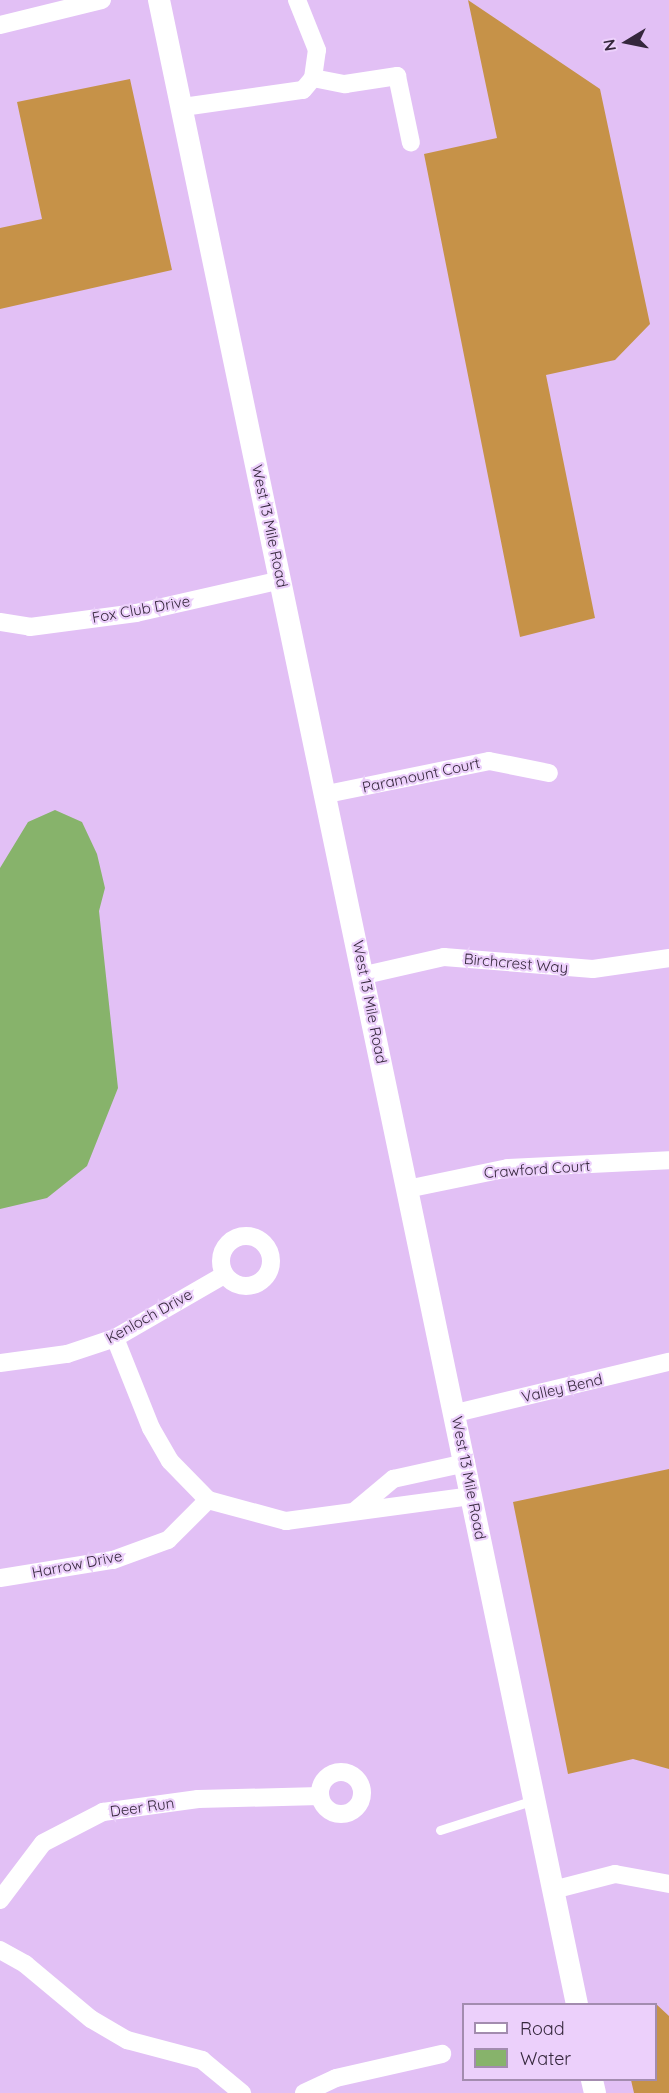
<!DOCTYPE html>
<html>
<head>
<meta charset="utf-8">
<style>
	body { margin:0 }
	#map { position:relative; width:669px; height:2093px; overflow:hidden; background:#e2c0f5; font-family:Quicksand,sans-serif }
	div>[style] { position:absolute }
	.forest>* { inset:0; background:#c69248 }
	.water>* { inset:0; background:#87b36b }
	.service>* { height:9px; margin:-4.5px; padding:0 4.5px; transform-origin:4.5px; border-radius:4.5px; background:#fff }
	.minor>* { height:18px; margin:-9px; padding:0 9px; transform-origin:9px; border-radius:9px; background:#fff }
	.minor>.ring { margin:-9px; padding:0; box-sizing:content-box; background:none; border:18px solid #fff; border-radius:50% }
	.tertiary>* { height:22px; margin:-11px; padding:0 11px; transform-origin:11px; border-radius:11px; background:#fff }
	span { translate:-50% -50%; white-space:nowrap; text-align:center; line-height:1.15; -webkit-text-stroke:4.5px #ecd0fb; paint-order:stroke }
	.street-label { font-size:15px; color:#35273c }
	.legend { position:absolute; left:462px; top:2003px; width:195px; height:78px; box-sizing:border-box; background:#ecd0fb; border:2px solid #a38caf; margin:0; padding:8px 10px; list-style:none; font-size:18px; color:#35273c }
	.legend li { display:flex; align-items:center; gap:12px; height:30px }
	.legend b { width:30px; border:2px solid #a38caf }
	.north { position:absolute; left:597px; top:12px; width:60px; height:60px; -webkit-text-stroke:4px #ecd0fb; paint-order:stroke; rotate:260deg; font-size:16px; font-weight:700; line-height:24px; text-align:center; color:#35273c }
	.north::after { content:''; display:block; margin:auto; width:21px; height:27px; background:#35273c; clip-path:polygon(50% 0,100% 100%,50% 72%,0 100%) }
</style>
</head>
<body>
<div id="map">
	<div class="forest">
		<i style="clip-path:polygon(468px 0,600px 89px,650px 324px,615px 360px,546px 375px,595px 618px,520px 637px,424px 154px,497px 138px)"></i>
		<i style="clip-path:polygon(130px 79px,172px 270px,0 309px,0 228px,42px 219px,17px 102px)"></i>
		<i style="clip-path:polygon(669px 1469px,669px 1769px,633px 1759px,568px 1774px,513px 1502px)"></i>
		<i style="clip-path:polygon(655px 2003px,669px 2016px,669px 2093px,634px 2093px,631px 2080px,656px 2080px,656px 2004px,650px 2004px)"></i>
	</div>
	<div class="water">
		<i style="clip-path:polygon(55px 810px,82px 822px,97px 854px,105px 888px,99px 911px,118px 1088px,87px 1166px,47px 1198px,0 1209px,0 868px,28px 822px)"></i>
	</div>
	<div class="service">
		<i style="left:440px;top:1830px;width:99px;rotate:-17.7deg"></i>
	</div>
	<div class="minor">
		<i style="left:0;top:25px;width:105px;rotate:-13.8deg"></i>
		<i style="left:313px;top:78px;width:33px;rotate:11deg"></i>
		<i style="left:345px;top:84px;width:53px;rotate:-8.7deg"></i>
		<i style="left:397px;top:76px;width:68px;rotate:78.2deg"></i>
		<i style="left:183px;top:107px;width:121px;rotate:-8.1deg"></i>
		<i style="left:303px;top:90px;width:16px;rotate:-50deg"></i>
		<i style="left:313px;top:78px;width:28px;rotate:-82deg"></i>
		<i style="left:317px;top:50px;width:54px;rotate:-111.8deg"></i>
		<i style="left:0;top:622px;width:30px;rotate:9deg"></i>
		<i style="left:30px;top:627px;width:107px;rotate:-7.5deg"></i>
		<i style="left:136px;top:613px;width:149px;rotate:-12.8deg"></i>
		<i style="left:327px;top:794px;width:165px;rotate:-11.5deg"></i>
		<i style="left:489px;top:761px;width:61px;rotate:11.3deg"></i>
		<i style="left:365px;top:975px;width:81px;rotate:-12.8deg"></i>
		<i style="left:444px;top:957px;width:149px;rotate:4.6deg"></i>
		<i style="left:593px;top:969px;width:77px;rotate:-8.2deg"></i>
		<i style="left:407px;top:1189px;width:103px;rotate:-11.7deg"></i>
		<i style="left:508px;top:1168px;width:161px;rotate:-2.8deg"></i>
		<i class="ring" style="left:221px;top:1236px;width:32px;height:32px"></i>
		<i style="left:115px;top:1338px;width:97px;rotate:68.2deg"></i>
		<i style="left:151px;top:1428px;width:38px;rotate:60deg"></i>
		<i style="left:170px;top:1461px;width:54px;rotate:45.7deg"></i>
		<i style="left:208px;top:1500px;width:81px;rotate:15.1deg"></i>
		<i style="left:286px;top:1521px;width:188px;rotate:-7.7deg"></i>
		<i style="left:0;top:1363px;width:68px;rotate:-7.7deg"></i>
		<i style="left:67px;top:1354px;width:51px;rotate:-18.4deg"></i>
		<i style="left:115px;top:1338px;width:126px;rotate:-30deg"></i>
		<i style="left:456px;top:1413px;width:219px;rotate:-13.5deg"></i>
		<i style="left:355px;top:1511px;width:50px;rotate:-40.1deg"></i>
		<i style="left:393px;top:1479px;width:75px;rotate:-12.4deg"></i>
		<i style="left:0;top:1578px;width:114px;rotate:-9.1deg"></i>
		<i style="left:113px;top:1560px;width:59px;rotate:-20deg"></i>
		<i style="left:168px;top:1540px;width:57px;rotate:-45deg"></i>
		<i class="ring" style="left:320px;top:1772px;width:24px;height:24px"></i>
		<i style="left:553px;top:1890px;width:64px;rotate:-14.5deg"></i>
		<i style="left:615px;top:1874px;width:55px;rotate:10.5deg"></i>
		<i style="left:0;top:1900px;width:71px;rotate:-53deg"></i>
		<i style="left:43px;top:1843px;width:68px;rotate:-27.3deg"></i>
		<i style="left:103px;top:1812px;width:96px;rotate:-7.8deg"></i>
		<i style="left:198px;top:1799px;width:122px;rotate:-1.4deg"></i>
		<i style="left:0;top:1950px;width:29px;rotate:29deg"></i>
		<i style="left:25px;top:1964px;width:86px;rotate:39.8deg"></i>
		<i style="left:91px;top:2019px;width:42px;rotate:30.3deg"></i>
		<i style="left:127px;top:2040px;width:78px;rotate:14.9deg"></i>
		<i style="left:202px;top:2060px;width:52px;rotate:39.5deg"></i>
		<i style="left:304px;top:2093px;width:35px;rotate:-25deg"></i>
		<i style="left:336px;top:2078px;width:109px;rotate:-12.8deg"></i>
	</div>
	<div class="tertiary">
		<i style="left:159px;top:0;width:2047px;rotate:78.22deg"></i>
		<i style="left:592px;top:2080px;width:13px;rotate:77deg"></i>
	</div>
	<div class="street-label">
		<span style="left:270px;top:526px;rotate:78deg">West 13 Mile Road</span>
		<span style="left:141px;top:609px;rotate:-10deg">Fox Club Drive</span>
		<span style="left:421px;top:775px;rotate:-12deg">Paramount Court</span>
		<span style="left:516px;top:963px;rotate:5deg">Birchcrest Way</span>
		<span style="left:370px;top:1002px;rotate:79deg">West 13 Mile Road</span>
		<span style="left:537px;top:1169px;rotate:-4deg">Crawford Court</span>
		<span style="left:149px;top:1316px;rotate:-29deg">Kenloch Drive</span>
		<span style="left:562px;top:1388px;rotate:-13deg">Valley Bend</span>
		<span style="left:469px;top:1478px;rotate:79deg">West 13 Mile Road</span>
		<span style="left:77px;top:1564px;rotate:-11deg">Harrow Drive</span>
		<span style="left:142px;top:1807px;rotate:-8deg">Deer Run</span>
	</div>
	<ul class="legend">
	<li><b style="height:8px;background:#fff"></b>Road</li>
	<li><b style="height:16px;background:#87b36b"></b>Water</li>
	</ul>
	<div class="north">N</div>
</div>
</body>
</html>
